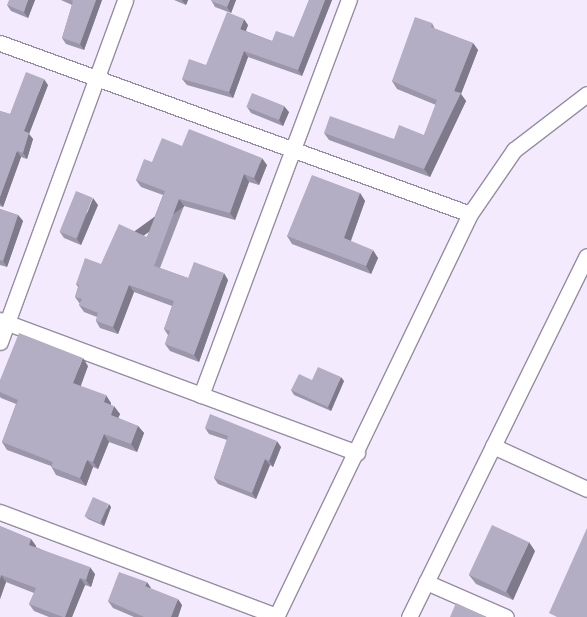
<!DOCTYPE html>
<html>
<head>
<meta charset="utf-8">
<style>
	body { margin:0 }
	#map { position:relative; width:587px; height:617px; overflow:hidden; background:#f3ebfd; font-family:Mulish,sans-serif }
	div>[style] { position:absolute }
	.roads { filter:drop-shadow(1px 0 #968da2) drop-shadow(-1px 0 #968da2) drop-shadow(0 1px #968da2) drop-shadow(0 -1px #968da2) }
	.street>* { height:15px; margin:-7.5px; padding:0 7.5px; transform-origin:7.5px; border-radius:7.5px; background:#fff }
	.wall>* { inset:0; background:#9b96a9 }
	.shaded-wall>* { inset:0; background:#7e7a89; transform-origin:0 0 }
	.building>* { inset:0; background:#b4aec4; transform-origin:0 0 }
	span { translate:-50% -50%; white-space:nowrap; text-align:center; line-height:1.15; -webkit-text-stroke:4.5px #fcfcfc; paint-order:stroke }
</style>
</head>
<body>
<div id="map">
	<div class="roads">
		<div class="street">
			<i style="left:0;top:43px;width:500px;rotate:19.99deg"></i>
			<i style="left:0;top:320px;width:381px;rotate:20.4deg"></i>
			<i style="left:0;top:342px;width:364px;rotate:-69.9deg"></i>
			<i style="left:201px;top:395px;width:422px;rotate:-69.5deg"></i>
			<i style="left:493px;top:446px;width:103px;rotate:24.6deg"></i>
			<i style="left:0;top:512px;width:295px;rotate:20.6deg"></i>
			<i style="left:426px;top:582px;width:87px;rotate:23.6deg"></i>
			<i style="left:276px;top:617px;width:447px;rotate:-64.3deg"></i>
			<i style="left:470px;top:214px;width:78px;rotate:-55.5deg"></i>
			<i style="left:514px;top:150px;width:92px;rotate:-37.5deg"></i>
			<i style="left:409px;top:617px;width:402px;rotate:-63.8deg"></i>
		</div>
	</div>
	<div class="wall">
		<i style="clip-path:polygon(35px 0,28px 18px,11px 11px,7px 5px)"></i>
		<i style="clip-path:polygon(61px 0,102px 0,84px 50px,66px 44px,62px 38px,72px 5px)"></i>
		<i style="clip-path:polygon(174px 0,188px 0,186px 5px)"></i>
		<i style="clip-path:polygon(211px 0,236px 0,231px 13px,215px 7px)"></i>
		<i style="clip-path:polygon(309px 0,332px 0,302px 76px,248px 57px,233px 98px,187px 85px,182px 79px,206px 65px,248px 25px,246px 31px,272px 41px,294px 37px)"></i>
		<i style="clip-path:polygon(432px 23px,435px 29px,473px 43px,478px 50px,461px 94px,466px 101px,430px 177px,329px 140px,324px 133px,394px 139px,424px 135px,436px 105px,397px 89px,392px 81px)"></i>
		<i style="clip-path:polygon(48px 85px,29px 134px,33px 139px,27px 159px,21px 157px,3px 207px,0 206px,0 111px,10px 114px)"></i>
		<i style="clip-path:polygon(247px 107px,289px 112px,283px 126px,251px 113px)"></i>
		<i style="clip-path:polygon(182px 146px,267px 165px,259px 185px,249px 182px,235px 220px,184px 206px,160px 268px,188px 278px,228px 280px,199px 362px,170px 351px,165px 344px,168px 335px,164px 329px,172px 306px,134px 292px,118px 334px,100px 328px,96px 321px,97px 317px,84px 312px,79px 305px,80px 304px,75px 297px,78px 287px,76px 284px,101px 264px,147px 237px,163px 195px,141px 187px,136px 180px,152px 162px)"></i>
		<i style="clip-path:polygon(360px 193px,365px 201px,351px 241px,378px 258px,371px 274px,292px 244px,287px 236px)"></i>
		<i style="clip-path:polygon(98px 205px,81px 245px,64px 238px,60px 232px)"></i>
		<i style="clip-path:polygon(0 209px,18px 215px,23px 221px,7px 267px,0 265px)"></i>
		<i style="clip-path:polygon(88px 366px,80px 386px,111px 403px,111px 405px,120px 414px,118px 418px,138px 426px,144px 433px,137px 452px,109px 442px,98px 469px,93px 467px,86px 486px,56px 475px,51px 466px,7px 450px,2px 442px,16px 404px,1px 398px,0 397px,0 380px)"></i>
		<i style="clip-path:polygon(312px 380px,344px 381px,331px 411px,294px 395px,291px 390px)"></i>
		<i style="clip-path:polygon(205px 428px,281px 447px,273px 467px,270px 465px,256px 499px,218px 484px,214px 478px,227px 440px,209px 434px)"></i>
		<i style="clip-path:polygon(111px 507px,104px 526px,88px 519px,85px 516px)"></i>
		<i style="clip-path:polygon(0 526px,31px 539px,36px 546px,36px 547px,95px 574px,91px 587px,85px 585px,72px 617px,49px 617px,34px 611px,29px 604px,34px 593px,6px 582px,0 599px)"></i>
		<i style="clip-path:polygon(535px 551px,513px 600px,476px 584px,469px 575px)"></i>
		<i style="clip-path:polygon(151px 588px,151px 589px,182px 605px,178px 617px,134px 617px,113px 608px,108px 601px)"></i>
	</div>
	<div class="shaded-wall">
		<i style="clip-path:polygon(28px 0,35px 0,28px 18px,24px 12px)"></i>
		<i style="clip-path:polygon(96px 0,102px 0,84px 50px,80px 44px)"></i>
		<i style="clip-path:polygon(182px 0,188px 0,186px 5px)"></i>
		<i style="clip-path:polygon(230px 0,236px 0,231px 13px,227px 7px)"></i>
		<i style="clip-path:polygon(325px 0,332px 0,302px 76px,298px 70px)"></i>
		<i style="clip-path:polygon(244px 19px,248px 25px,244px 35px,240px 29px)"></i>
		<i style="clip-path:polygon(473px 43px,478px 50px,461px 94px,466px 101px,430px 177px,424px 169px)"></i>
		<i style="clip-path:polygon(244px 51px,248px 57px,233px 98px,229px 92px)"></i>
		<i style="clip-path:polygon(44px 79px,48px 85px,29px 134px,33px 139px,27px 159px,23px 153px,24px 131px)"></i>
		<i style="clip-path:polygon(284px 106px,289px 112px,283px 126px,279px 120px)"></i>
		<i style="clip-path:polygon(17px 151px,21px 157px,3px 207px,0 203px,0 197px)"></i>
		<i style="clip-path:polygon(262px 158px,267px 165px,259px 185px,254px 178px)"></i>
		<i style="clip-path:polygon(244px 174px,249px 182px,235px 220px,230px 213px)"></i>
		<i style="clip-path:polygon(360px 193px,365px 201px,349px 245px,344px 238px)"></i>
		<i style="clip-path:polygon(93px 198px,98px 205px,81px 245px,77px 239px)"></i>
		<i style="left:179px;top:199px;width:9px;height:72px;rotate:54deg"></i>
		<i style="clip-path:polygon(18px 215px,23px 221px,7px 267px,3px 261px)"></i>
		<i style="clip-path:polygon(373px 250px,378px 258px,371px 274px,366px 266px)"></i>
		<i style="clip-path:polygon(224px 273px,228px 280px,199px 362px,194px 355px)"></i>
		<i style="clip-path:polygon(129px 285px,134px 292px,118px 334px,113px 327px)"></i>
		<i style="clip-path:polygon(83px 358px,88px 366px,79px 391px,73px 383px)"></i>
		<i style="clip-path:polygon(341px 377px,344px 381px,331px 411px,328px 407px)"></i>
		<i style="clip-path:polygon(106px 395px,111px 403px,109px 410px,104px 402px)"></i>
		<i style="clip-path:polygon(114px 406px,120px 414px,116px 423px,111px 415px)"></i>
		<i style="clip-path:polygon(138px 426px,144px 433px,137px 452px,131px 444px)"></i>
		<i style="clip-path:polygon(104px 434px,109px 442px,98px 469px,93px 462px)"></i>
		<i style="clip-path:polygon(277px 441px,281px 447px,273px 467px,269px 461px)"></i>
		<i style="clip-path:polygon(265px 459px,270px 465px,256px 499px,252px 493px)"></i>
		<i style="clip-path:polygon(87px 460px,93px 467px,86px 486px,80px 478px)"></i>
		<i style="clip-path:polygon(109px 504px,111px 507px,104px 526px,101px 522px)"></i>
		<i style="clip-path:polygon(31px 539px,36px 546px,34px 552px,29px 545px)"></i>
		<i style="clip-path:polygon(529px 542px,535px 551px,513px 600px,506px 591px)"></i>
		<i style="clip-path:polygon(90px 567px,95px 574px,91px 587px,86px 580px)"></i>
		<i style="clip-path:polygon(1px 575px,6px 582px,0 599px,0 579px)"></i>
		<i style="clip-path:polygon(80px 578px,85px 585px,72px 617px,65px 617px)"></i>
		<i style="clip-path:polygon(147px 582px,151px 588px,149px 593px,145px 586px)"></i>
		<i style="clip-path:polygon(178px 599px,182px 605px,178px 617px,171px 617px)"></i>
	</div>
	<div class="building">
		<i style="clip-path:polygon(9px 0,28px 0,24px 12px,7px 5px)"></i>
		<i style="clip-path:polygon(71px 0,96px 0,80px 44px,62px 38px,73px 1px)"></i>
		<i style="clip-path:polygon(211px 0,230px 0,227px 7px,211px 1px)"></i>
		<i style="clip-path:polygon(309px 0,325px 0,298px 70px,244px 51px,229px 92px,182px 79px,189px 59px,206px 65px,227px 12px,244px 19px,240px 29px,272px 41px,276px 31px,294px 37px)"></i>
		<i style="clip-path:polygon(415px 17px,432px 23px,431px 27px,473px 43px,454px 91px,461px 93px,424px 169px,324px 133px,330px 116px,394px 139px,399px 125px,424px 135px,437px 100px,392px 81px)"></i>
		<i style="clip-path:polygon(26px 72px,44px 79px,24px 131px,29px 133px,23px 153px,17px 151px,0 197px,0 111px,10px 114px)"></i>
		<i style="left:252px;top:93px;width:35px;height:15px;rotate:22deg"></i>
		<i style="clip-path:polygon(189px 129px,262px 158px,254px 178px,244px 174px,230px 213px,179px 199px,154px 266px,188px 278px,194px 262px,224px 273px,194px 355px,165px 344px,170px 331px,164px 329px,174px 301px,129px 285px,113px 327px,96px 321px,98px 313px,79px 305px,82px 299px,75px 297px,79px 285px,76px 284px,85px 258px,101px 264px,119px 224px,147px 237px,165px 191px,136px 180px,144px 159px,152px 162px,162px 138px,182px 146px)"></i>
		<i style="clip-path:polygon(312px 175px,360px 193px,344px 238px,373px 250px,366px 266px,287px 236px)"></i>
		<i style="left:76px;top:191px;width:18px;height:44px;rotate:22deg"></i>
		<i style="clip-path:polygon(0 209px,18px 215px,3px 261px,0 260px)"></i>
		<i style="clip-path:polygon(19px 333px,83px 358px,73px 383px,106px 395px,104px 402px,114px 406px,111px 415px,138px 426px,131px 444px,104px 434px,93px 462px,87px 460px,80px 478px,51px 467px,53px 462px,2px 442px,18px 400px,0 392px,0 380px)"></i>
		<i style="clip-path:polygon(318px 367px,341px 377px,328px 407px,291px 390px,299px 374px,312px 380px)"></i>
		<i style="clip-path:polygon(210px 414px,277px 441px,269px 461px,265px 459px,252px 493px,214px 478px,228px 436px,205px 428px)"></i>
		<i style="left:93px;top:497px;width:17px;height:21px;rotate:24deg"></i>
		<i style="left:492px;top:525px;width:41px;height:55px;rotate:25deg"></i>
		<i style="clip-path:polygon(0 526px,31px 539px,29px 545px,90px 567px,86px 580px,80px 578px,65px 617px,63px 617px,29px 604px,36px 588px,1px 575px,0 579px)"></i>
		<i style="clip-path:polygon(587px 528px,587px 617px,557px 617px,549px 613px)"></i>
		<i style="clip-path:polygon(119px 572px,147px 582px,145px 586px,178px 599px,171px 617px,144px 617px,108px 601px)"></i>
		<i style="clip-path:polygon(456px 603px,486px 617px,450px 617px)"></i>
	</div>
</div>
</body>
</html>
